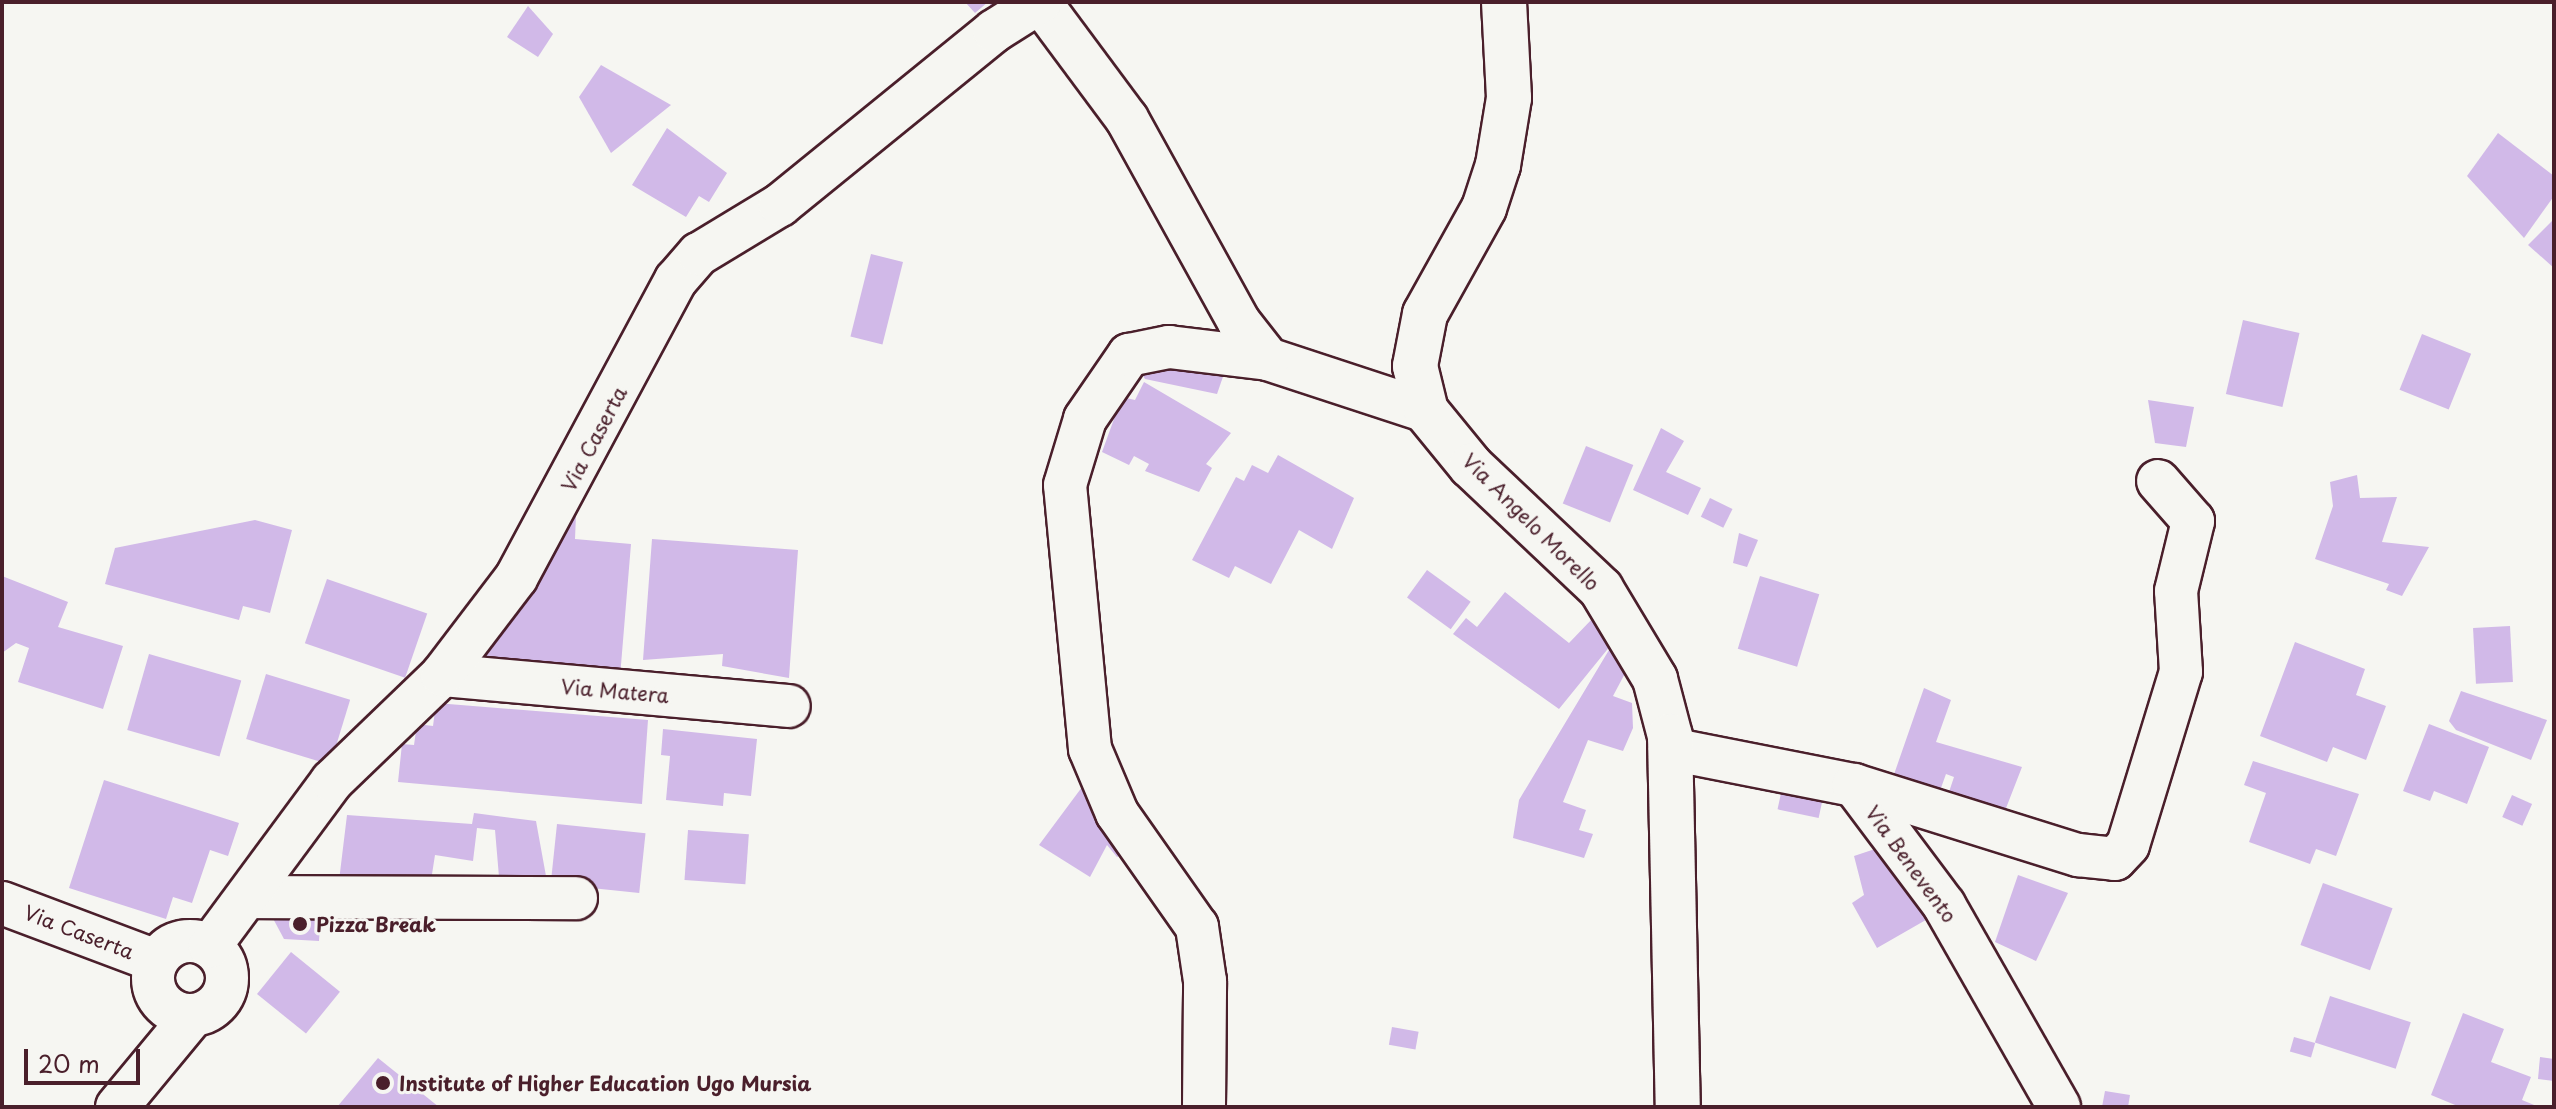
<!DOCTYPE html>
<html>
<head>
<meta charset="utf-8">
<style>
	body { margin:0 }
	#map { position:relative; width:2556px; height:1109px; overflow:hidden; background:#f6f6f2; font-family:"Playpen Sans",sans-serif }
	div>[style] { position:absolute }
	.building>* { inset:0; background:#d1b9e8; transform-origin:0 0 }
	.roads { filter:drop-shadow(2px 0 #4a1f2b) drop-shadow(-2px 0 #4a1f2b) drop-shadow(0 2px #4a1f2b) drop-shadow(0 -2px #4a1f2b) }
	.street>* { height:42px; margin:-21px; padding:0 21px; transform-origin:21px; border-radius:21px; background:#f6f6f2 }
	.street>.ring { margin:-21px; padding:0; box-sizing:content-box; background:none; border:42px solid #f6f6f2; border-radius:50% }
	.secondary>* { height:44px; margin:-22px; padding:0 22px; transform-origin:22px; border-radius:22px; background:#f6f6f2 }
	.dots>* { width:22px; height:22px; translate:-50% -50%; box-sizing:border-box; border:4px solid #f6f6f2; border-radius:50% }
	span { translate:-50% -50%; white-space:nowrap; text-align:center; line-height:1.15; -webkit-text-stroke:6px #f6f6f2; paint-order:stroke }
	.street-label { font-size:20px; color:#4a1f2b }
	.poi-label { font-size:20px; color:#4a1f2b; font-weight:700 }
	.left { translate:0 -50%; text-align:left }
	.frame { position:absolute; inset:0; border:4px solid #4a1f2b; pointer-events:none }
	.scale { position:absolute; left:24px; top:1049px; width:116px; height:36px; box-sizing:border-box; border:4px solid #4a1f2b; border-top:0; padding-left:10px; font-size:24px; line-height:28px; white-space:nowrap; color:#4a1f2b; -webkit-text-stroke:6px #f6f6f2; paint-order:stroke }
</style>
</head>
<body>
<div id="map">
	<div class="building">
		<i style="clip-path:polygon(965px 2px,1014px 2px,999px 15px,988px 2px,975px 13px)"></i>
		<i style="clip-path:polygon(528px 6px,553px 34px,538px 57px,507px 37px)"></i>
		<i style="clip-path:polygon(601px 65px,671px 105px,611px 153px,579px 97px)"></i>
		<i style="clip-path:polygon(667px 128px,727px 173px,709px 202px,699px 196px,686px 217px,632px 185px)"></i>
		<i style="clip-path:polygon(2498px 133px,2554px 176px,2554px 196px,2524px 238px,2467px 176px)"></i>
		<i style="clip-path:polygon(2554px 219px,2554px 268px,2528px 245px)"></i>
		<i style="left:871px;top:254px;width:33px;height:85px;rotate:14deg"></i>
		<i style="left:2243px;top:320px;width:58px;height:76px;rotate:13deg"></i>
		<i style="left:2422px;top:334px;width:53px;height:60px;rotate:22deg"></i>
		<i style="clip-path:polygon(1134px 361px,1226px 368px,1217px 394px,1145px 379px)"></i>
		<i style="clip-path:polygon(1144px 382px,1231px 433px,1206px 464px,1212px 468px,1199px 492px,1145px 471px,1149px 464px,1134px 456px,1129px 465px,1102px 452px,1122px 397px,1135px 400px)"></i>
		<i style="clip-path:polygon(2148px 400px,2194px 407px,2186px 447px,2155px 443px)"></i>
		<i style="clip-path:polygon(1661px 428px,1684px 441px,1666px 472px,1701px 488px,1688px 515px,1633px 490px)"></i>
		<i style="left:1586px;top:446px;width:51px;height:62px;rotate:22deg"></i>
		<i style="clip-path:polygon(1278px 455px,1354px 498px,1332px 549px,1299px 530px,1271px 584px,1235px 566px,1229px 578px,1192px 560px,1236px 477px,1244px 481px,1252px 465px,1268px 473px)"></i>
		<i style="clip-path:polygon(2357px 475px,2360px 498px,2397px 497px,2382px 542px,2429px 547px,2402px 596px,2386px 590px,2389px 584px,2315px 559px,2333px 506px,2330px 482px)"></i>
		<i style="left:1710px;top:498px;width:25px;height:21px;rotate:26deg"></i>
		<i style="clip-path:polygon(564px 514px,576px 515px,575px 539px,631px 544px,620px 677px,471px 666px)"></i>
		<i style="clip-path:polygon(255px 520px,292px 530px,270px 613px,243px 606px,239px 620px,105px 584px,115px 548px)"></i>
		<i style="clip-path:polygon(1739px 533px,1758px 540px,1747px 567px,1733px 563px)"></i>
		<i style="clip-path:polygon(652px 539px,798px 550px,789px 678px,722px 666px,723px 654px,643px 660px)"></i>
		<i style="left:1427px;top:570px;width:54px;height:34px;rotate:36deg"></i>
		<i style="clip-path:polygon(2px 576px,68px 602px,58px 627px,123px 646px,103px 709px,18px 682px,29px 648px,16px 643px,2px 653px)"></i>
		<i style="left:1760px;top:576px;width:62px;height:76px;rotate:17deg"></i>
		<i style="left:327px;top:579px;width:106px;height:68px;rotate:19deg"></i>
		<i style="clip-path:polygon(1505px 592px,1569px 643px,1593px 618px,1615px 640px,1559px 709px,1453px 634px,1466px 618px,1477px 627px)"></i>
		<i style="left:2510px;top:626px;width:56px;height:37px;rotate:87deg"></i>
		<i style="clip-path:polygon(1615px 640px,1630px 664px,1613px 696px,1632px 703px,1633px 728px,1623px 751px,1588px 740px,1563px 802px,1586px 810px,1579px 830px,1593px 834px,1584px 858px,1513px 838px,1519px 800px)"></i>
		<i style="clip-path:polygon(2295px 642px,2365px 669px,2356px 695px,2386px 706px,2366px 760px,2333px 747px,2327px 762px,2260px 736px)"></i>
		<i style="left:149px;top:654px;width:96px;height:79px;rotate:16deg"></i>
		<i style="left:266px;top:674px;width:88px;height:68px;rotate:17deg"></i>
		<i style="clip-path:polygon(1924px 688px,1951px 700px,1936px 742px,2022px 767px,2001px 821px,1947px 798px,1954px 777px,1946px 774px,1937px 799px,1891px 783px)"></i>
		<i style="clip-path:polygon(2461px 691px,2547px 720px,2531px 760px,2456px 730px,2449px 721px)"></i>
		<i style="clip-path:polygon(436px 703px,648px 720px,642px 804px,398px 782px,402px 744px,414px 745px,417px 724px,433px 726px)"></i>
		<i style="clip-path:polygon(2429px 724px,2489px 747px,2467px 804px,2434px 791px,2430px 801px,2403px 791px)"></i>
		<i style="clip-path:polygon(663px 729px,757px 739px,751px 796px,724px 793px,723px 806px,666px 800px,670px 756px,661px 755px)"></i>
		<i style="clip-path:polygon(2253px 761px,2359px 794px,2336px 856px,2316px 849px,2310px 864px,2249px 842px,2266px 793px,2244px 785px)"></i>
		<i style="clip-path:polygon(1088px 779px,1131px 849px,1117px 857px,1107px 845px,1090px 877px,1039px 845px)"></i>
		<i style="left:1784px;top:779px;width:42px;height:31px;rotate:12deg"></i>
		<i style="clip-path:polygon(104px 780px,239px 823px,228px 856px,210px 850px,192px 903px,173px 897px,166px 919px,69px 888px)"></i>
		<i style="left:2512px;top:795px;width:22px;height:24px;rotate:24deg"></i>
		<i style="clip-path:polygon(474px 813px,536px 821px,548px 887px,509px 888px,510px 875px,499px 877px,495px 830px,477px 828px,473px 861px,435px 855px,430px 887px,338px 889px,347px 815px,472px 824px)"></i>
		<i style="left:557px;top:824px;width:89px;height:60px;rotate:6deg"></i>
		<i style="left:688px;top:830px;width:61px;height:50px;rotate:4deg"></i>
		<i style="clip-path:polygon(1887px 845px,1938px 913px,1877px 948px,1852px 903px,1864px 895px,1854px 856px)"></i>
		<i style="clip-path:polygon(2018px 875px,2068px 893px,2036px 961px,1995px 942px)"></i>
		<i style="left:2323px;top:883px;width:74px;height:66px;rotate:20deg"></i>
		<i style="clip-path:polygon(269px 911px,321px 911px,319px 941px,284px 939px)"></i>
		<i style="left:291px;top:952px;width:63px;height:54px;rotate:39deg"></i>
		<i style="left:2330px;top:996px;width:85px;height:49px;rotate:18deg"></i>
		<i style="clip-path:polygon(2463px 1013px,2504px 1029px,2491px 1062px,2531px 1077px,2522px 1100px,2539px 1107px,2460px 1107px,2431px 1095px)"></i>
		<i style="left:1392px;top:1027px;width:27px;height:18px;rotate:10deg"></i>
		<i style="left:2294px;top:1037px;width:22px;height:15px;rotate:16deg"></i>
		<i style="clip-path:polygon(2540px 1057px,2554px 1059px,2554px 1081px,2538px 1079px)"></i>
		<i style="clip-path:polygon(378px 1058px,439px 1107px,337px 1107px)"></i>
		<i style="clip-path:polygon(2105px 1091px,2130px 1095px,2128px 1107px,2102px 1107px)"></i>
	</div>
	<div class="roads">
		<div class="street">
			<i style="left:1040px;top:2px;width:146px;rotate:53.4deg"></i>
			<i style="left:1127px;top:119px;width:232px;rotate:61.1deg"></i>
			<i style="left:1239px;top:322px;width:47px;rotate:51.9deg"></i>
			<i style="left:1268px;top:359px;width:166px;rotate:18.2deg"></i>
			<i style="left:442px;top:675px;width:348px;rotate:5.1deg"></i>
			<i style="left:1670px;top:749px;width:187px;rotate:11.1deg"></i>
			<i style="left:1854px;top:785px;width:150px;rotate:53.1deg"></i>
			<i style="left:1944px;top:905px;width:232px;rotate:60.3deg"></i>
			<i style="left:1854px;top:785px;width:235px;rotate:17.4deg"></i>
			<i style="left:2078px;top:855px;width:37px;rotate:6deg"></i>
			<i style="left:2115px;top:859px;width:19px;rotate:-47deg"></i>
			<i style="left:2128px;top:845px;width:181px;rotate:-73deg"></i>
			<i style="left:2181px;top:672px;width:81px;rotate:-93.5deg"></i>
			<i style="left:2176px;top:591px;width:72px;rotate:-76.3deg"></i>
			<i style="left:2193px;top:521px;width:53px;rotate:-131.2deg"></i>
			<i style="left:250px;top:897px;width:326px;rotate:0.2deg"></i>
			<i style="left:2px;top:903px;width:165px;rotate:20.6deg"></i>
			<i class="ring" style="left:153px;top:941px;width:32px;height:32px"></i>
			<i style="left:210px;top:946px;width:205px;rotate:-53.5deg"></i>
			<i style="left:332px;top:781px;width:153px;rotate:-43.9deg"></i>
			<i style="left:442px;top:675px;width:122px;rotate:-52.7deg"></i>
			<i style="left:516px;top:578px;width:338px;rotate:-61.8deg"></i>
			<i style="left:676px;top:280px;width:35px;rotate:-49deg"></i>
			<i style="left:699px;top:254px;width:95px;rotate:-31.2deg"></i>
			<i style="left:780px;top:205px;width:276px;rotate:-39.1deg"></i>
			<i style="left:994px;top:31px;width:54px;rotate:-32.2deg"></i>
			<i style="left:117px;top:1107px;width:119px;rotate:-50.4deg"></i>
			<i style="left:1204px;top:1107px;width:126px;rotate:-89.5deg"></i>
			<i style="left:1205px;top:981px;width:55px;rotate:-98.4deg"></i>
			<i style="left:1197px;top:927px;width:139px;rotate:-125.1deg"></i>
			<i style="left:1117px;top:813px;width:69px;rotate:-112.9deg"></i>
			<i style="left:1090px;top:749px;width:265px;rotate:-95.4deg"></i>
			<i style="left:1065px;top:485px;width:69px;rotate:-73.1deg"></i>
			<i style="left:1085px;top:419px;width:78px;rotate:-55.5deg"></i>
			<i style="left:1129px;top:355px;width:41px;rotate:-11.3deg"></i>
			<i style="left:1169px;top:347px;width:100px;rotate:6.9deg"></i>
		</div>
		<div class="secondary">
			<i style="left:1504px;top:2px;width:96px;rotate:87deg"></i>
			<i style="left:1509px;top:98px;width:68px;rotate:99.3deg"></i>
			<i style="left:1498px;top:165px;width:45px;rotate:108deg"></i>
			<i style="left:1484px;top:208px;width:121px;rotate:119.1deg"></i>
			<i style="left:1425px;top:314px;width:53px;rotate:100.9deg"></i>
			<i style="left:1415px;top:366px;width:46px;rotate:76.3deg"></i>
			<i style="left:1426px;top:411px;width:71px;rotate:50.7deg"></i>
			<i style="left:1471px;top:466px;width:179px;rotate:43.4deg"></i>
			<i style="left:1601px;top:589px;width:105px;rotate:59deg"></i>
			<i style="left:1655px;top:679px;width:59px;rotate:75.3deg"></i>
			<i style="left:1670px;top:736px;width:371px;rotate:88.8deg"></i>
		</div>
	</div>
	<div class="dots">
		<i style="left:300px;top:924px;background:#4a1f2b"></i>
		<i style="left:383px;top:1083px;background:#4a1f2b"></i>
	</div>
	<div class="street-label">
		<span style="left:594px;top:439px;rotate:-62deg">Via Caserta</span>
		<span style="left:1531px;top:522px;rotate:45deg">Via Angelo Morello</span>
		<span style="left:615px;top:691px;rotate:5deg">Via Matera</span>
		<span style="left:1911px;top:864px;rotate:54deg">Via Benevento</span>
		<span style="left:79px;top:932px;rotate:21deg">Via Caserta</span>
	</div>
	<div class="poi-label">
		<span class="left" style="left:316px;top:924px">Pizza Break</span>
		<span class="left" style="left:399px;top:1083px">Institute of Higher Education Ugo Mursia</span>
	</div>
	<div class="frame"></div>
	<div class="scale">20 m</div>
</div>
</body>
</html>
